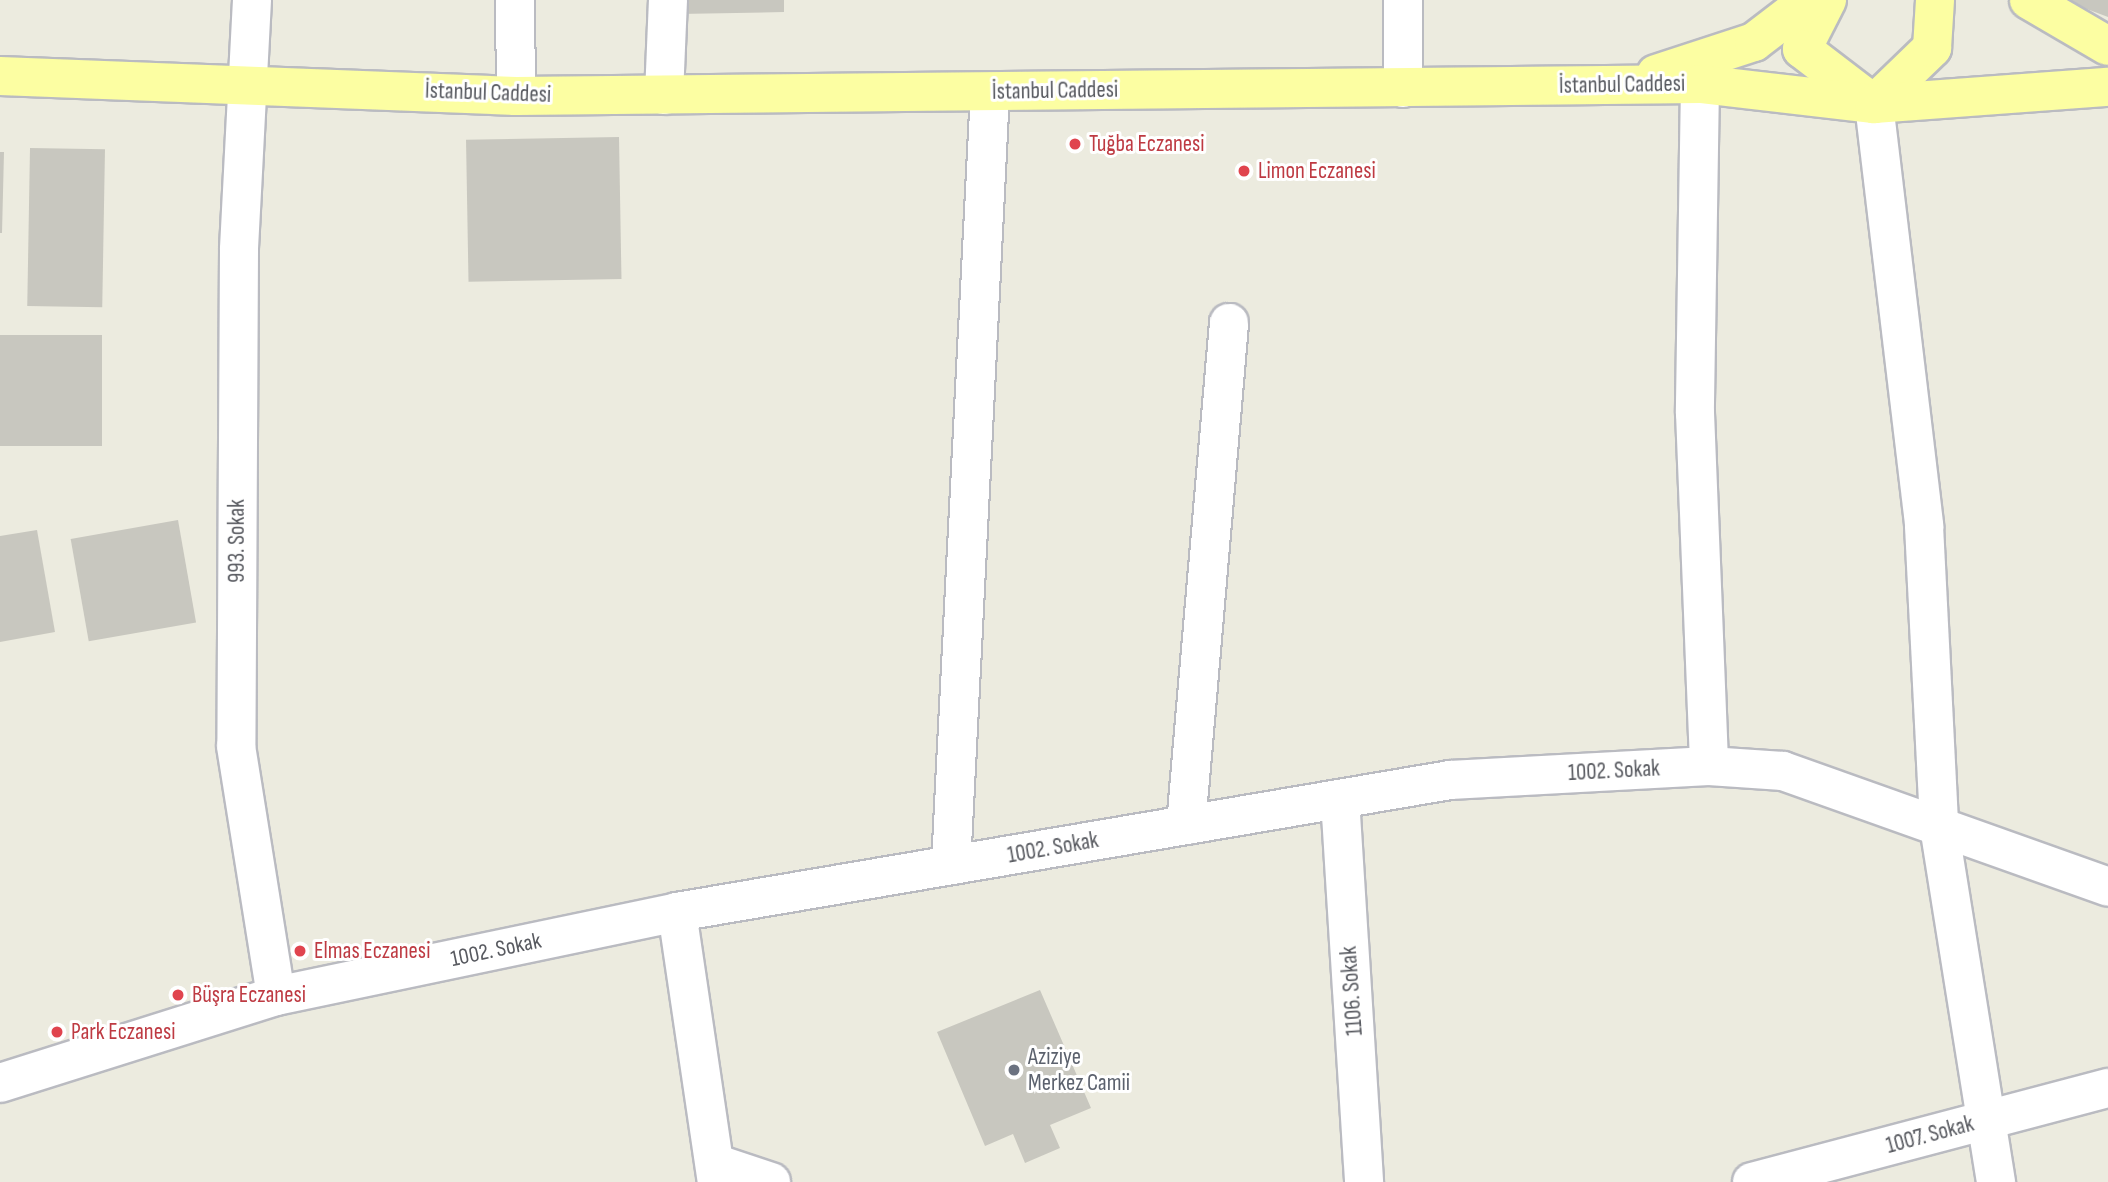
<!DOCTYPE html>
<html>
<head>
<meta charset="utf-8">
<style>
	body { margin:0 }
	#map { position:relative; width:2108px; height:1182px; overflow:hidden; background:#ecebdf; font-family:"Sofia Sans Condensed",sans-serif }
	div>[style] { position:absolute }
	.building>* { inset:0; background:#c8c7bf; transform-origin:0 0 }
	.roads { filter:drop-shadow(2px 0 #babbc1) drop-shadow(-2px 0 #babbc1) drop-shadow(0 2px #babbc1) drop-shadow(0 -2px #babbc1) }
	.minor>* { height:38px; margin:-19px; padding:0 19px; transform-origin:19px; border-radius:19px; background:#fff }
	.major>* { height:38px; margin:-19px; padding:0 19px; transform-origin:19px; border-radius:19px; background:#fcfea2 }
	.dots>* { width:19px; height:19px; translate:-50% -50%; box-sizing:border-box; border:4px solid #fff; border-radius:50% }
	span { translate:-50% -50%; white-space:nowrap; text-align:center; line-height:1.15; -webkit-text-stroke:6px #fff; paint-order:stroke }
	.street-label { font-size:23px; color:#585a60 }
	.health-label { font-size:23px; color:#be3a42 }
	.left { translate:0 -50%; text-align:left }
	.worship-label { font-size:23px; color:#5b616d }
</style>
</head>
<body>
<div id="map">
	<div class="building">
		<i style="clip-path:polygon(678px 0,784px 0,784px 12px,679px 14px)"></i>
		<i style="clip-path:polygon(2063px 0,2108px 0,2108px 17px)"></i>
		<i style="left:619px;top:137px;width:142px;height:153px;rotate:89deg"></i>
		<i style="left:30px;top:148px;width:75px;height:158px;rotate:1deg"></i>
		<i style="clip-path:polygon(0 152px,4px 152px,2px 233px,0 233px)"></i>
		<i style="left:0;top:335px;width:102px;height:111px"></i>
		<i style="left:178px;top:520px;width:104px;height:109px;rotate:80deg"></i>
		<i style="clip-path:polygon(37px 530px,55px 632px,0 642px,0 536px)"></i>
		<i style="clip-path:polygon(1040px 990px,1091px 1108px,1050px 1125px,1060px 1148px,1025px 1163px,1013px 1134px,985px 1146px,937px 1032px)"></i>
	</div>
	<div class="roads">
		<div class="minor">
			<i style="left:252px;top:0;width:250px;rotate:93deg"></i>
			<i style="left:239px;top:250px;width:496px;rotate:90.3deg"></i>
			<i style="left:236px;top:746px;width:253px;rotate:80.9deg"></i>
			<i style="left:515px;top:0;width:96px;rotate:89.4deg"></i>
			<i style="left:1403px;top:0;width:88px;rotate:90deg"></i>
			<i style="left:1700px;top:84px;width:329px;rotate:90.9deg"></i>
			<i style="left:1695px;top:413px;width:353px;rotate:87.7deg"></i>
			<i style="left:664px;top:95px;width:95px;rotate:-87.6deg"></i>
			<i style="left:1874px;top:104px;width:425px;rotate:83.2deg"></i>
			<i style="left:1924px;top:526px;width:300px;rotate:87.1deg"></i>
			<i style="left:1939px;top:826px;width:361px;rotate:80.9deg"></i>
			<i style="left:1340px;top:799px;width:384px;rotate:86.4deg"></i>
			<i style="left:1186px;top:825px;width:504px;rotate:-85.1deg"></i>
			<i style="left:951px;top:865px;width:774px;rotate:-87.11deg"></i>
			<i style="left:677px;top:912px;width:273px;rotate:81.6deg"></i>
			<i style="left:0;top:1083px;width:289px;rotate:-17.5deg"></i>
			<i style="left:276px;top:996px;width:410px;rotate:-11.8deg"></i>
			<i style="left:677px;top:912px;width:784px;rotate:-9.69deg"></i>
			<i style="left:1450px;top:780px;width:259px;rotate:-3.1deg"></i>
			<i style="left:1709px;top:766px;width:74px;rotate:3.9deg"></i>
			<i style="left:1783px;top:771px;width:345px;rotate:19.6deg"></i>
			<i style="left:717px;top:1164px;width:57px;rotate:18.4deg"></i>
			<i style="left:1752px;top:1182px;width:368px;rotate:-14.8deg"></i>
		</div>
		<div class="major">
			<i style="left:1827px;top:0;width:55px;rotate:117deg"></i>
			<i style="left:1802px;top:49px;width:91px;rotate:37.4deg"></i>
			<i style="left:1874px;top:104px;width:81px;rotate:-44deg"></i>
			<i style="left:1932px;top:48px;width:48px;rotate:-86.4deg"></i>
			<i style="left:2029px;top:0;width:91px;rotate:30.2deg"></i>
			<i style="left:1656px;top:74px;width:103px;rotate:-18.1deg"></i>
			<i style="left:1754px;top:42px;width:69px;rotate:-37.4deg"></i>
			<i style="left:0;top:76px;width:516px;rotate:2.22deg"></i>
			<i style="left:516px;top:96px;width:1184px;rotate:-0.58deg"></i>
			<i style="left:1700px;top:84px;width:175px;rotate:6.6deg"></i>
			<i style="left:1874px;top:104px;width:235px;rotate:-4.2deg"></i>
		</div>
	</div>
	<div class="dots">
		<i style="left:1075px;top:144px;background:#e0444e"></i>
		<i style="left:1244px;top:171px;background:#e0444e"></i>
		<i style="left:300px;top:951px;background:#e0444e"></i>
		<i style="left:178px;top:995px;background:#e0444e"></i>
		<i style="left:57px;top:1032px;background:#e0444e"></i>
		<i style="left:1014px;top:1070px;background:#6b7280"></i>
	</div>
	<div class="street-label">
		<span style="left:1622px;top:85px;rotate:-1deg">İstanbul Caddesi</span>
		<span style="left:1055px;top:91px;rotate:-1deg">İstanbul Caddesi</span>
		<span style="left:488px;top:93px;rotate:2deg">İstanbul Caddesi</span>
		<span style="left:237px;top:541px;rotate:-90deg">993. Sokak</span>
		<span style="left:1614px;top:771px;rotate:-3deg">1002. Sokak</span>
		<span style="left:1053px;top:848px;rotate:-10deg">1002. Sokak</span>
		<span style="left:496px;top:950px;rotate:-12deg">1002. Sokak</span>
		<span style="left:1352px;top:991px;rotate:-94deg">1106. Sokak</span>
		<span style="left:1930px;top:1135px;rotate:-15deg">1007. Sokak</span>
	</div>
	<div class="health-label">
		<span class="left" style="left:1089px;top:144px">Tuğba Eczanesi</span>
		<span class="left" style="left:1258px;top:171px">Limon Eczanesi</span>
		<span class="left" style="left:314px;top:951px">Elmas Eczanesi</span>
		<span class="left" style="left:192px;top:995px">Büşra Eczanesi</span>
		<span class="left" style="left:71px;top:1032px">Park Eczanesi</span>
	</div>
	<div class="worship-label">
		<span class="left" style="left:1028px;top:1070px">Aziziye<br>Merkez Camii</span>
	</div>
</div>
</body>
</html>
